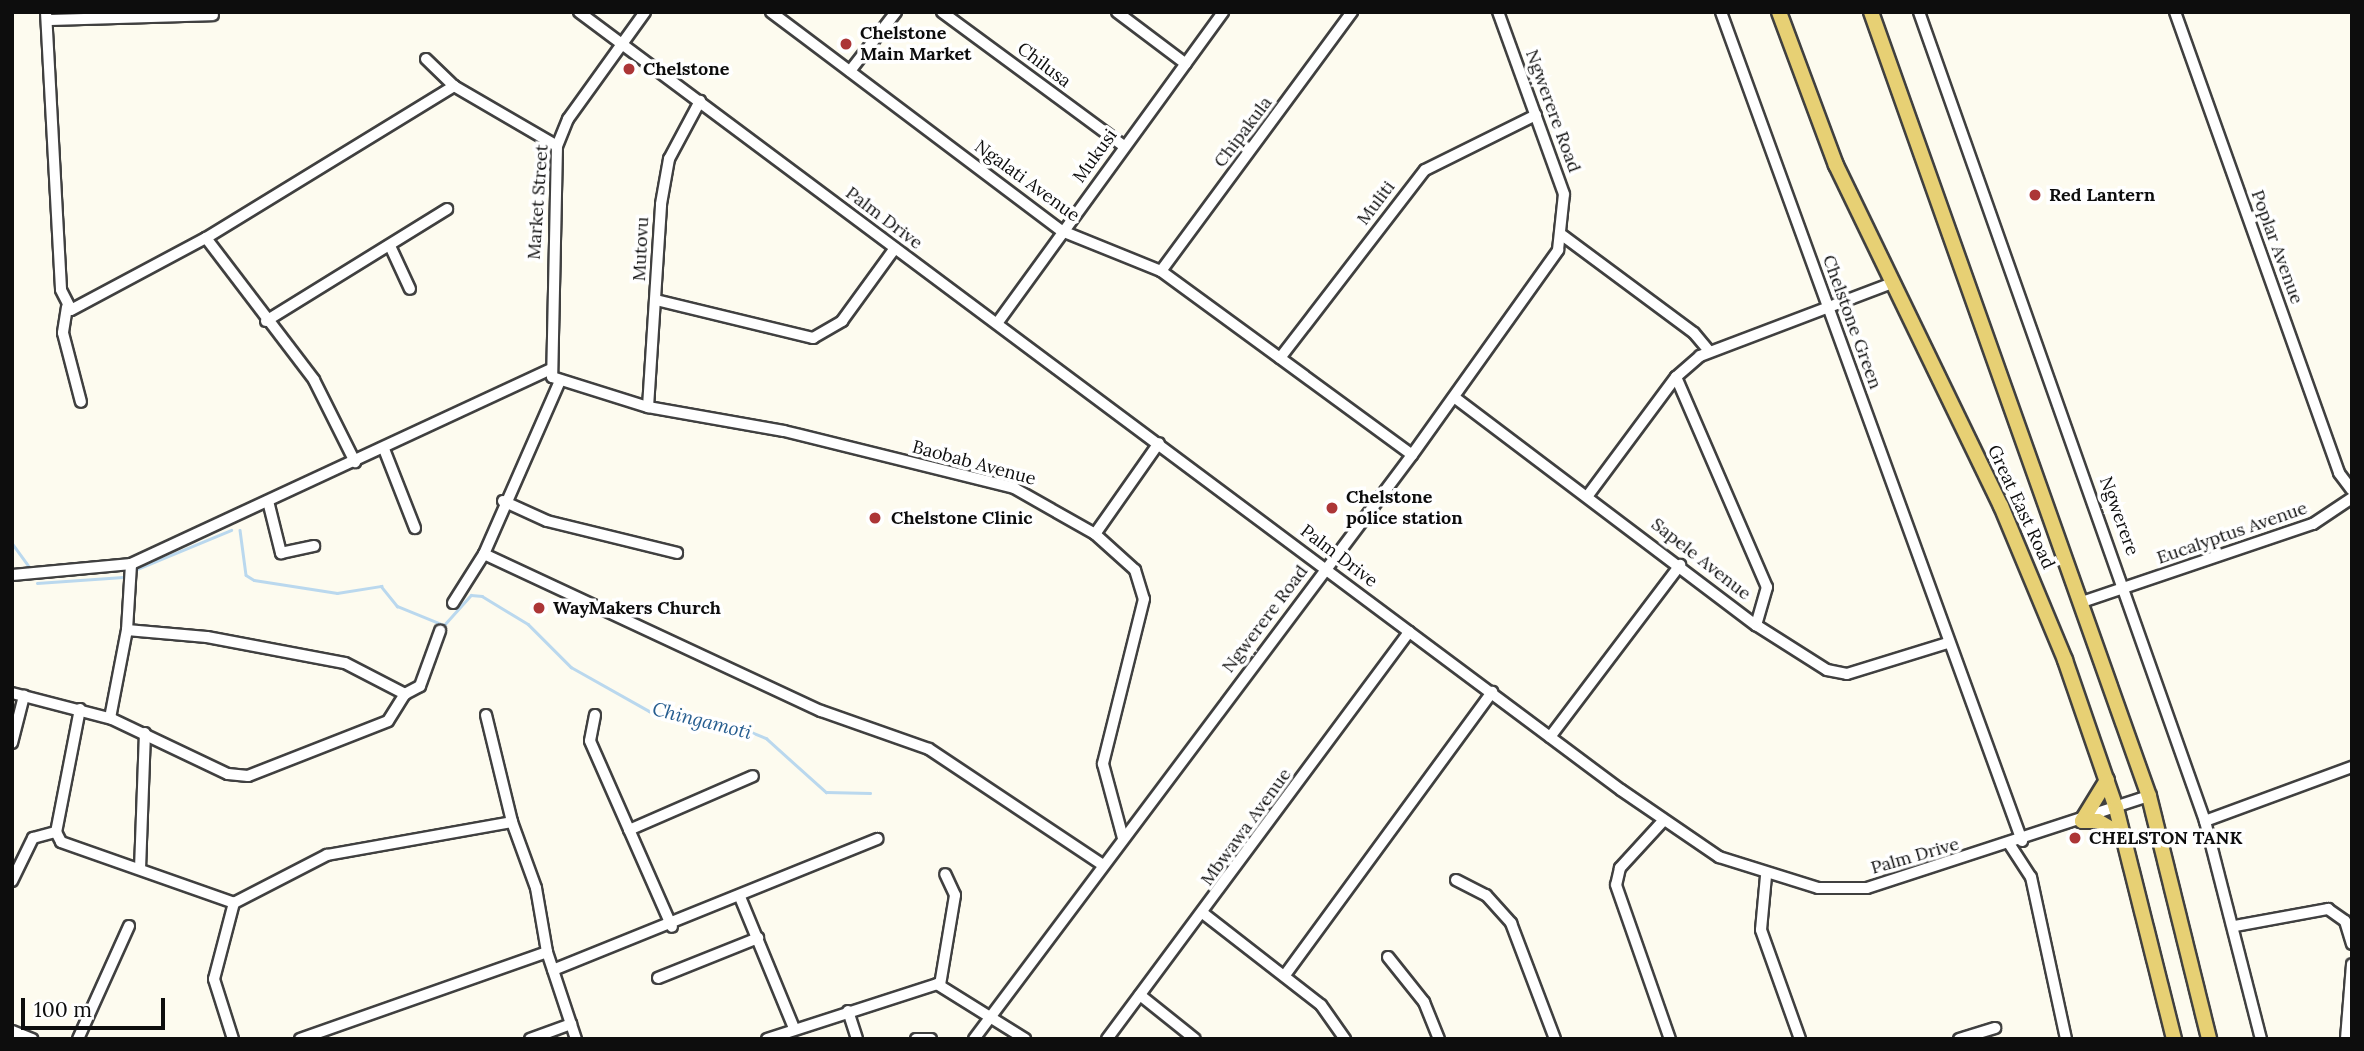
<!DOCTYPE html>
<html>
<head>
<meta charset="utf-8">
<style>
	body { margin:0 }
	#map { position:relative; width:2364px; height:1051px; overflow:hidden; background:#fdfbef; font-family:Lora,serif }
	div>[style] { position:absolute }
	.stream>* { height:2.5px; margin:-1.25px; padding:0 1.25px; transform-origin:1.25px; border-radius:1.25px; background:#bad8ee }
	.roads { filter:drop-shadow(2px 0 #404040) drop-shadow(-2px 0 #404040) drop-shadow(0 2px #404040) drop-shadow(0 -2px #404040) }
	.minor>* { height:10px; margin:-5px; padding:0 5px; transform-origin:5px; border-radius:5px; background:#fff }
	.major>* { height:14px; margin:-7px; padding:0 7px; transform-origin:7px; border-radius:7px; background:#e7d074 }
	.dots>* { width:19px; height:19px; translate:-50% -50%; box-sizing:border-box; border:4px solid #fff; border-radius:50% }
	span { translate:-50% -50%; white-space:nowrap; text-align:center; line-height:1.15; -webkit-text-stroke:7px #fff; paint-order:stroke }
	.poi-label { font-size:18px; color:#0d0d0d; font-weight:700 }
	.left { translate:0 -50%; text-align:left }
	.street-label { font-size:18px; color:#0d0d0d }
	.water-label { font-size:19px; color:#265d8f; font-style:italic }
	.frame { position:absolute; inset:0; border:14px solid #0d0d0d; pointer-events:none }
	.scale { position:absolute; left:21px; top:998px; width:144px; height:32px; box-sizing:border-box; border:4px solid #0d0d0d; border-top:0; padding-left:9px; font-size:21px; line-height:24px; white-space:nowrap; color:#0d0d0d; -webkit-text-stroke:5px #fff; paint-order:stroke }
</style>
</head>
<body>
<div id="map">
	<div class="stream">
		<i style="left:240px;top:530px;width:45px;rotate:82.4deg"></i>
		<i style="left:246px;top:575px;width:9px;rotate:32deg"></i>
		<i style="left:254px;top:580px;width:84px;rotate:8.9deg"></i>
		<i style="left:337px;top:593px;width:45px;rotate:-9deg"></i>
		<i style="left:381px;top:586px;width:26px;rotate:51deg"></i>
		<i style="left:397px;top:606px;width:51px;rotate:22deg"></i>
		<i style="left:444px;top:625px;width:40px;rotate:-48deg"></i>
		<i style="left:471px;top:595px;width:11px;rotate:5deg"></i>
		<i style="left:482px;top:596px;width:54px;rotate:31.3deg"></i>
		<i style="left:528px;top:624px;width:61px;rotate:45deg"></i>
		<i style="left:571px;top:667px;width:90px;rotate:29.4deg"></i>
		<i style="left:649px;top:711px;width:99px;rotate:11.1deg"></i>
		<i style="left:746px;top:730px;width:22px;rotate:22deg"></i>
		<i style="left:766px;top:738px;width:81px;rotate:42deg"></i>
		<i style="left:826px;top:792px;width:44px;rotate:1.3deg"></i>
		<i style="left:12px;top:543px;width:32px;rotate:54deg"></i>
		<i style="left:135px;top:570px;width:104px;rotate:-22.6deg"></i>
		<i style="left:37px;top:583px;width:86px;rotate:-4deg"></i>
	</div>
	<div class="roads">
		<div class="minor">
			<i style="left:46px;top:12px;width:278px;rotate:86.9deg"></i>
			<i style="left:61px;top:290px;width:22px;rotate:63deg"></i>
			<i style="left:71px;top:310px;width:153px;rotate:-28.1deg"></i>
			<i style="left:206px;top:238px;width:291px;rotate:-31.5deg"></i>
			<i style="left:454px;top:86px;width:119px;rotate:30.2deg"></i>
			<i style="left:579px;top:12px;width:1300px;rotate:36.75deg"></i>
			<i style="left:1621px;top:790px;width:119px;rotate:34.4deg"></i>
			<i style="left:1719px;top:857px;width:104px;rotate:17.4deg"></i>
			<i style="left:1818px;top:888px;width:49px"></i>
			<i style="left:1867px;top:888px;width:297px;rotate:-18.1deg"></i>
			<i style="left:645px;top:12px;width:132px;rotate:125.7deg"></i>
			<i style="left:568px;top:119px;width:29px;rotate:112deg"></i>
			<i style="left:557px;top:146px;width:231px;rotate:91.2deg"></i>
			<i style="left:552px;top:377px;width:101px;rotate:17.4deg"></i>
			<i style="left:648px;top:407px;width:138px;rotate:10deg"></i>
			<i style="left:784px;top:431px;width:237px;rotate:13.9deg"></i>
			<i style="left:1014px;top:488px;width:93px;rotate:29.6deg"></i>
			<i style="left:1095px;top:534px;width:54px;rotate:42deg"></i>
			<i style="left:1135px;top:570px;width:30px;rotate:73deg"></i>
			<i style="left:1144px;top:599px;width:170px;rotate:104deg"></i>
			<i style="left:1103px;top:764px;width:77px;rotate:74.9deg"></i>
			<i style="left:771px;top:12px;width:364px;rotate:37deg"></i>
			<i style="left:1062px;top:231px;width:107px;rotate:22deg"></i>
			<i style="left:1161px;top:271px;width:311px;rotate:36.2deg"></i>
			<i style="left:942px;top:12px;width:226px;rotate:36.4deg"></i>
			<i style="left:1117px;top:12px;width:86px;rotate:37deg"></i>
			<i style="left:1721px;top:12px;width:882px;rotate:70.04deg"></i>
			<i style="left:1919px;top:12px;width:858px;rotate:70.53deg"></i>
			<i style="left:2205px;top:821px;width:225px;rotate:75.6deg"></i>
			<i style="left:2175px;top:12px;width:489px;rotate:70.4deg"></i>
			<i style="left:2339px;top:473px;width:21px;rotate:53deg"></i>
			<i style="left:47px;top:20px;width:166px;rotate:-1.7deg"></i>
			<i style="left:426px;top:59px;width:39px;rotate:44deg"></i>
			<i style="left:850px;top:71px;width:75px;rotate:-52.1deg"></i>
			<i style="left:1562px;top:235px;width:164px;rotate:36.6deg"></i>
			<i style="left:1694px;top:333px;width:23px;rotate:50deg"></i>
			<i style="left:206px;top:238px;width:178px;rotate:52.7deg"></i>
			<i style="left:314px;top:380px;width:92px;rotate:63.4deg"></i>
			<i style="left:391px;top:248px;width:45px;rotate:65.1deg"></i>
			<i style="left:1161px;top:271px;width:322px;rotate:-53.6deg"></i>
			<i style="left:656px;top:300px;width:162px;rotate:13.6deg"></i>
			<i style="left:813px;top:338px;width:34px;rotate:-30deg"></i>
			<i style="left:842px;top:321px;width:90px;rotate:-54deg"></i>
			<i style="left:67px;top:307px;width:26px;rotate:99deg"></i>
			<i style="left:63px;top:333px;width:71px;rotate:75.4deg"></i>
			<i style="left:266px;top:321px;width:213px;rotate:-31.7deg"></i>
			<i style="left:998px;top:322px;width:383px;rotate:-54deg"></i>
			<i style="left:1280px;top:358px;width:237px;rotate:-52.4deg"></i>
			<i style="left:1425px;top:170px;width:124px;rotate:-26.4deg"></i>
			<i style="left:1676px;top:377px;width:229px;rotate:66.6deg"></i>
			<i style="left:1767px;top:587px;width:40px;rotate:106deg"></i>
			<i style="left:1454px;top:397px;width:378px;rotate:37.1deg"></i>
			<i style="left:1756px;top:625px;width:84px;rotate:32.4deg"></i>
			<i style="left:1827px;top:670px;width:20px;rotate:11deg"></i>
			<i style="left:1847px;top:674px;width:106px;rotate:-17.1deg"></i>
			<i style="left:648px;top:407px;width:203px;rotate:-86.3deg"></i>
			<i style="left:661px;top:204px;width:46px;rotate:-79.9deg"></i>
			<i style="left:669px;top:159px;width:66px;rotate:-61.9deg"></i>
			<i style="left:384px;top:449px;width:85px;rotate:68.6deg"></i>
			<i style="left:1589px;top:494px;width:146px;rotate:-53.4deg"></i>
			<i style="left:1676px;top:377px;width:32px;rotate:-41deg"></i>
			<i style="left:1700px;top:356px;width:203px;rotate:-20.8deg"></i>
			<i style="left:268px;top:501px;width:54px;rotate:76deg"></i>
			<i style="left:281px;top:553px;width:34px;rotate:-12deg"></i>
			<i style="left:503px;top:501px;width:48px;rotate:24.4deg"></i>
			<i style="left:547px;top:521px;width:134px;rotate:13.8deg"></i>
			<i style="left:1095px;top:534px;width:111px;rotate:-54.9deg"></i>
			<i style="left:484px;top:554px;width:372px;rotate:25deg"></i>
			<i style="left:821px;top:711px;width:114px;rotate:19.4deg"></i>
			<i style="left:929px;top:749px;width:209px;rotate:33.7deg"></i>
			<i style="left:12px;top:575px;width:120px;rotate:-5.3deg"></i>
			<i style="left:131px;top:564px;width:461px;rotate:-24.9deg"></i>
			<i style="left:2082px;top:602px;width:244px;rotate:-18.7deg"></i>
			<i style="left:2313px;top:524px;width:47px;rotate:-33.7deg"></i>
			<i style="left:453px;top:603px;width:58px;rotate:-57.7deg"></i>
			<i style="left:484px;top:554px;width:187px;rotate:-66.3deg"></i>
			<i style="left:127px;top:630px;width:80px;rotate:5deg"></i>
			<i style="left:207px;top:637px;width:140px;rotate:10.7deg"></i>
			<i style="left:345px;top:663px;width:68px;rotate:27.3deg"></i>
			<i style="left:12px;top:693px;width:103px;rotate:14.6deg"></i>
			<i style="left:112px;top:719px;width:128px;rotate:25.4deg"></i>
			<i style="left:228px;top:774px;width:20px;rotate:6deg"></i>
			<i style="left:248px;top:776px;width:150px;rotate:-21.4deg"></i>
			<i style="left:388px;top:721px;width:32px;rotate:-58deg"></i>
			<i style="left:405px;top:694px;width:17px;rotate:-28deg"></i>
			<i style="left:420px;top:686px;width:59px;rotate:-70deg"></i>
			<i style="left:80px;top:709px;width:125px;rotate:101deg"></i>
			<i style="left:56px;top:832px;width:11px;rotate:63deg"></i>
			<i style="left:61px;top:842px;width:183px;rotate:19.4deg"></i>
			<i style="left:486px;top:715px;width:110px;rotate:76.3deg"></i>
			<i style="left:512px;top:822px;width:70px;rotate:70deg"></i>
			<i style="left:536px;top:888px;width:65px;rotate:80.2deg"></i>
			<i style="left:595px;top:715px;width:26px;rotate:101deg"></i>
			<i style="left:590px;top:741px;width:203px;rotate:66.2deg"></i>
			<i style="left:110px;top:718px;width:90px;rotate:-79.1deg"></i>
			<i style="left:127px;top:630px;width:66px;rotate:-86.5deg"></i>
			<i style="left:1550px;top:737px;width:216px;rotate:-52.9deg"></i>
			<i style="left:12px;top:743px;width:49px;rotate:-75.7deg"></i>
			<i style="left:1663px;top:821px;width:64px;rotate:132.5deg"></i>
			<i style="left:1620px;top:868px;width:17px;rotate:103deg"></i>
			<i style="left:1616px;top:885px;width:163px;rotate:70.7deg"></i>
			<i style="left:2205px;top:821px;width:157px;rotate:-20.2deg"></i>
			<i style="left:629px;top:830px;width:135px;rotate:-23.5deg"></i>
			<i style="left:2010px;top:845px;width:38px;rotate:57deg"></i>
			<i style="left:2031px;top:877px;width:166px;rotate:77.8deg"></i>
			<i style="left:140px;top:869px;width:136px;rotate:-87.9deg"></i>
			<i style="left:1766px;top:876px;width:54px;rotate:95.3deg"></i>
			<i style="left:1761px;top:930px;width:116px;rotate:70.3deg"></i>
			<i style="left:1456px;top:880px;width:34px;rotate:27deg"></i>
			<i style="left:1486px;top:895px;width:38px;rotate:48deg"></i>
			<i style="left:1511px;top:923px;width:124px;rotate:69.2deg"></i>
			<i style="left:12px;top:881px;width:48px;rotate:-64deg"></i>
			<i style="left:33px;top:838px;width:24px;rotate:-15deg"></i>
			<i style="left:740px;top:897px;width:142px;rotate:67.6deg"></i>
			<i style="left:1204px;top:914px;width:148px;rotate:37.9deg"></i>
			<i style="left:1321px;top:1005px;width:42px;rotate:54.8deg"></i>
			<i style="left:2235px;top:926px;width:95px;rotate:-10.4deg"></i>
			<i style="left:2328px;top:909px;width:21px;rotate:35deg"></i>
			<i style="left:2345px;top:921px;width:24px;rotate:73deg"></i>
			<i style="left:1388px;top:957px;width:58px;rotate:51.3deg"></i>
			<i style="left:1424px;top:1002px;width:40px;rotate:68deg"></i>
			<i style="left:553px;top:970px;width:350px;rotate:-22deg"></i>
			<i style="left:1285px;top:975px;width:351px;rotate:-53.8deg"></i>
			<i style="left:658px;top:978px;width:108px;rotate:-21.8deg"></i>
			<i style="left:940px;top:985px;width:91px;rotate:-80.5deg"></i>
			<i style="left:955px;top:895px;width:23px;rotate:-115deg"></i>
			<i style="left:1140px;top:995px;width:70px;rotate:38.7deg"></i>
			<i style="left:848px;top:1011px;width:29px;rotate:72deg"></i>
			<i style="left:12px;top:1031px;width:22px;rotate:22deg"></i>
			<i style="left:78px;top:1039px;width:124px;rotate:-65.7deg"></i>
			<i style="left:233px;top:1039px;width:63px;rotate:-107.6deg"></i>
			<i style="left:214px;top:979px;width:79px;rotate:-75.3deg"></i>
			<i style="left:234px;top:903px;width:105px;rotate:-27.3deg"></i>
			<i style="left:327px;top:855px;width:188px;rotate:-10.1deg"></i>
			<i style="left:300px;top:1039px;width:262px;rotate:-19.4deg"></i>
			<i style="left:547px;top:952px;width:92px;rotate:71.6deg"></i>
			<i style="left:530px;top:1039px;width:44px;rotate:-20.1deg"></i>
			<i style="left:767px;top:1039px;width:179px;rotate:-17.9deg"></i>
			<i style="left:937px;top:984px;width:104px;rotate:32deg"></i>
			<i style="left:916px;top:1039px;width:15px"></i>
			<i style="left:974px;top:1039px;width:730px;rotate:-53.13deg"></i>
			<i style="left:1412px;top:455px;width:252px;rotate:-54.5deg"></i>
			<i style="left:1558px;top:250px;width:56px;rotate:-83.9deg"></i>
			<i style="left:1564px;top:194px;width:194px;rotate:-109.9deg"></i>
			<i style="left:1107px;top:1039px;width:507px;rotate:-53.42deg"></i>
			<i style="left:1959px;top:1039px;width:38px;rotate:-17deg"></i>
			<i style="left:2346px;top:1039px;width:75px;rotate:-85.4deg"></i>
		</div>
		<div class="major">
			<i style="left:1779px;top:12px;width:163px;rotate:69.6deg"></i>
			<i style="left:1836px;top:165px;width:379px;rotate:64.2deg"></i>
			<i style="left:2001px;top:506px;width:167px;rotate:67.4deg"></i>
			<i style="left:2065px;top:660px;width:157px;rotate:71deg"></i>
			<i style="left:2116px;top:808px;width:238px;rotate:75.9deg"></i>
			<i style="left:1871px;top:12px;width:832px;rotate:70.48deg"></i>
			<i style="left:2149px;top:796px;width:250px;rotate:76.1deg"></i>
			<i style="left:2082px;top:821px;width:48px;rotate:-58.6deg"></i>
			<i style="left:2082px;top:821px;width:16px"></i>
			<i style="left:2098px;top:821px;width:31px;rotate:31deg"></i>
		</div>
	</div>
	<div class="dots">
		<i style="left:846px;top:44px;background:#ac3637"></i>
		<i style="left:629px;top:69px;background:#ac3637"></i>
		<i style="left:2035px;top:195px;background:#ac3637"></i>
		<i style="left:1332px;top:508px;background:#ac3637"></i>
		<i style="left:875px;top:518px;background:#ac3637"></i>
		<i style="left:539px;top:608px;background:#ac3637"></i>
		<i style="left:2075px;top:838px;background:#ac3637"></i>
	</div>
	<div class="poi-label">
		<span class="left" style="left:860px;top:44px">Chelstone<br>Main Market</span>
		<span class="left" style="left:643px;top:69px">Chelstone</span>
		<span class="left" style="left:2049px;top:195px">Red Lantern</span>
		<span class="left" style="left:1346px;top:508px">Chelstone<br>police station</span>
		<span class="left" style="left:891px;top:518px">Chelstone Clinic</span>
		<span class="left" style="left:553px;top:608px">WayMakers Church</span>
		<span class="left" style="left:2089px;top:838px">CHELSTON TANK</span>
	</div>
	<div class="street-label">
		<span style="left:1044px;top:65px;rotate:37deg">Chilusa</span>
		<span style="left:1553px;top:111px;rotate:70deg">Ngwerere Road</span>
		<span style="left:1243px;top:132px;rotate:-53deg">Chipakula</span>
		<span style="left:1095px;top:156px;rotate:-54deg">Mukusi</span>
		<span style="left:1027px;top:181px;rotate:36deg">Ngalati Avenue</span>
		<span style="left:538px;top:202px;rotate:-86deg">Market Street</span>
		<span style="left:1376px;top:203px;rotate:-53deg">Muliti</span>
		<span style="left:884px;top:218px;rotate:37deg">Palm Drive</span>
		<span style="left:2277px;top:247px;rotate:70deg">Poplar Avenue</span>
		<span style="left:641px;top:249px;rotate:-87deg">Mutovu</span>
		<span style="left:1852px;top:322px;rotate:70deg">Chelstone Green</span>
		<span style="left:974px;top:463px;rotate:15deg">Baobab Avenue</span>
		<span style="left:2021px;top:507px;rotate:65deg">Great East Road</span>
		<span style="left:2119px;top:516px;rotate:70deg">Ngwerere</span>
		<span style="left:2232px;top:533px;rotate:-19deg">Eucalyptus Avenue</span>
		<span style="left:1339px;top:556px;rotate:37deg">Palm Drive</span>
		<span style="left:1701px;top:559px;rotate:38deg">Sapele Avenue</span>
		<span style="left:1265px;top:619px;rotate:-53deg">Ngwerere Road</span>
		<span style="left:1246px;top:827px;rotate:-54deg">Mbwawa Avenue</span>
		<span style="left:1915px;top:856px;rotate:-16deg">Palm Drive</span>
	</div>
	<div class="water-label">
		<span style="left:702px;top:721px;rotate:14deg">Chingamoti</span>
	</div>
	<div class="frame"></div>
	<div class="scale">100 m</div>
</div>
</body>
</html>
